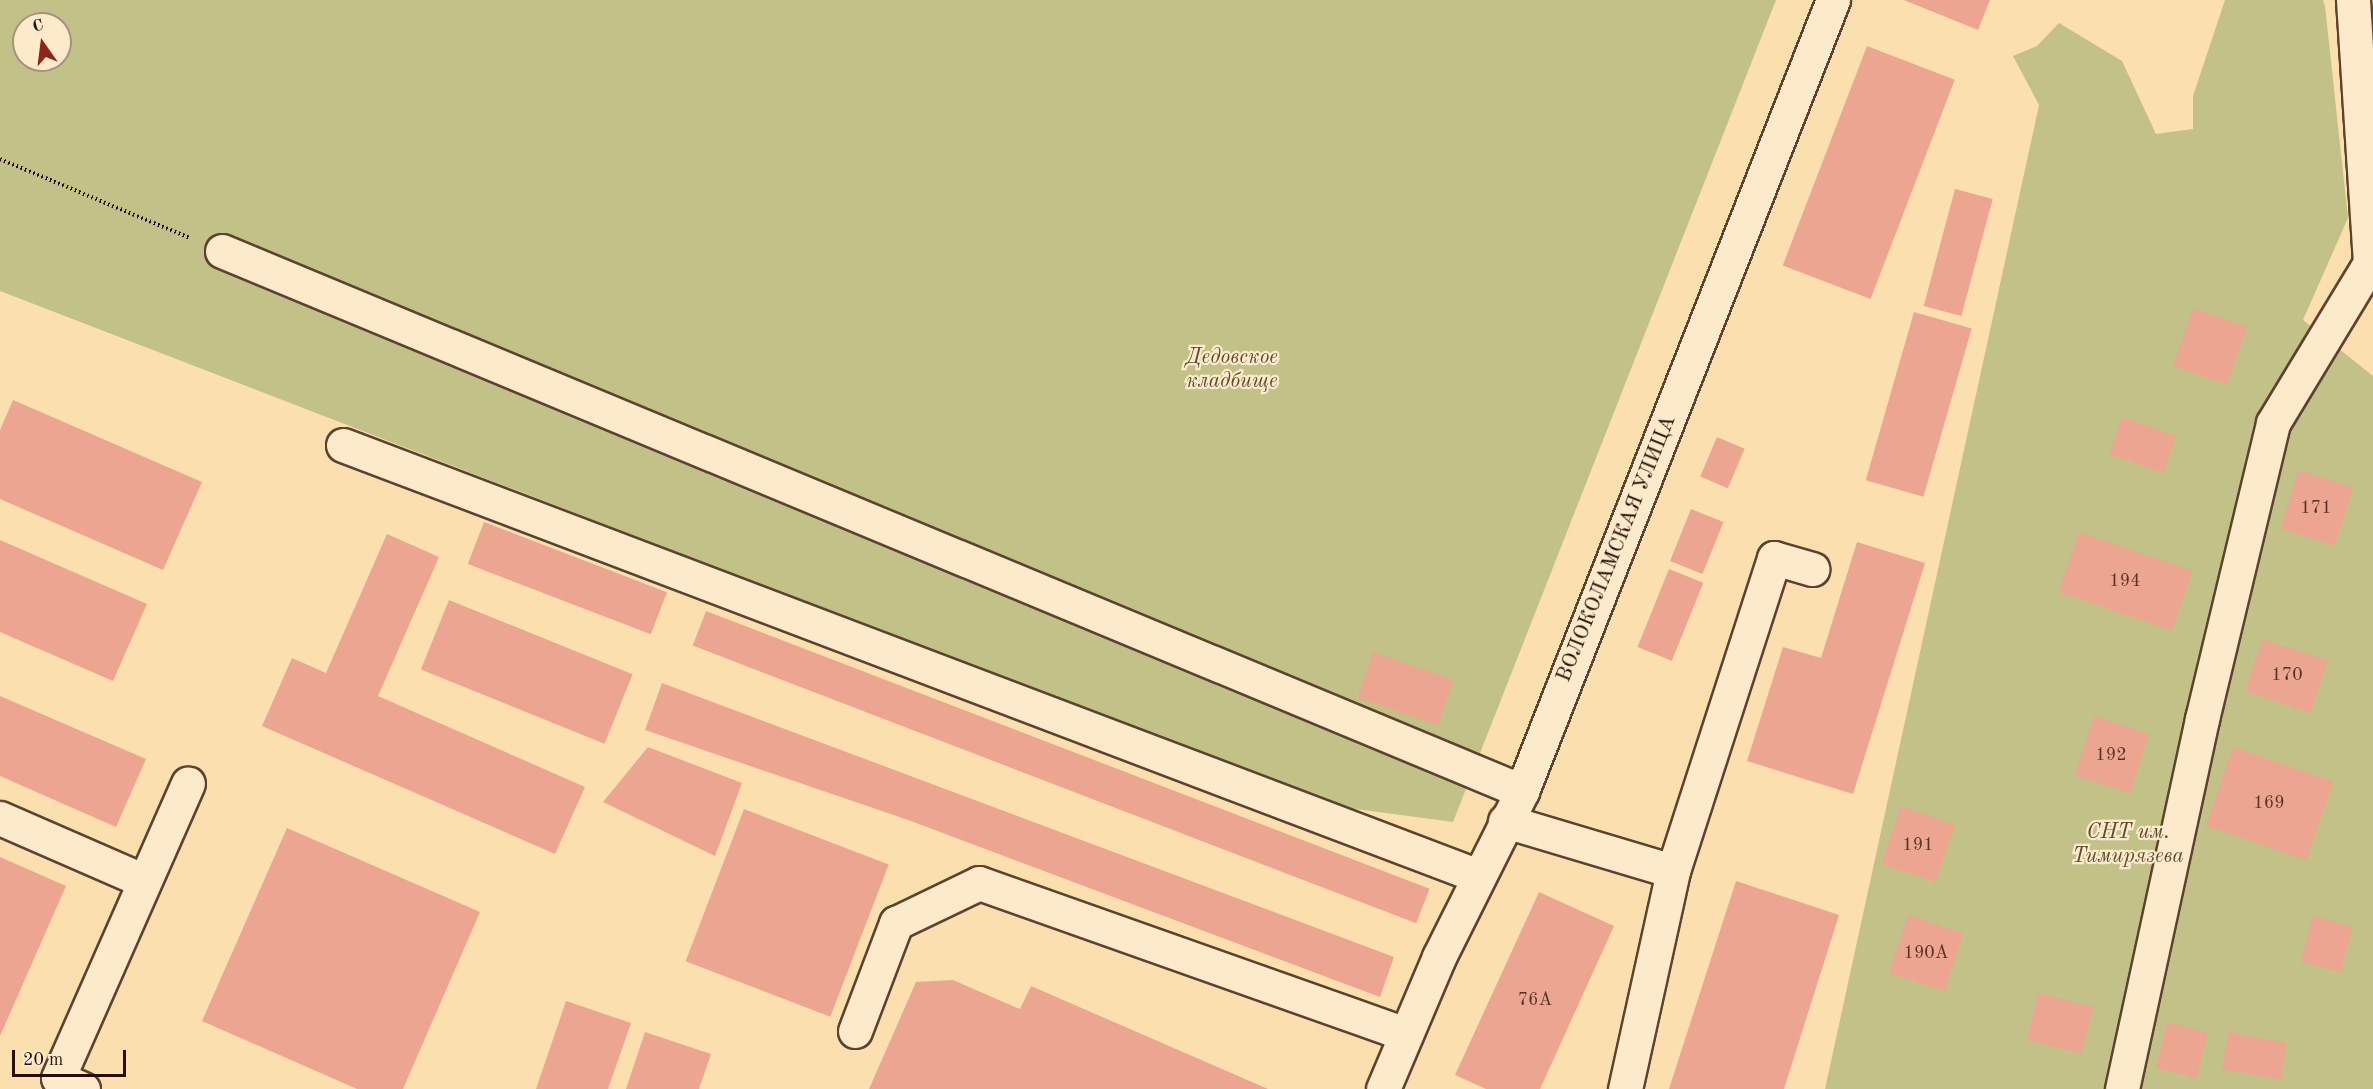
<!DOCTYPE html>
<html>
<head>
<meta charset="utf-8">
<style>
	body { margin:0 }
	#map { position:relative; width:2373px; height:1089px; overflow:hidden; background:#fbdfaf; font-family:"Old Standard TT",serif }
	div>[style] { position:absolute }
	.green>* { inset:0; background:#c2c188 }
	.building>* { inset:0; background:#eca591; transform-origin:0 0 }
	.path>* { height:4px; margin-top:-2px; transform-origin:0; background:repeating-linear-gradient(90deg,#280d04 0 1.5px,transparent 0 4.5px) }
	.roads { filter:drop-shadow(2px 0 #5d422f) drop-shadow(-2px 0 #5d422f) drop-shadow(0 2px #5d422f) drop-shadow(0 -2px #5d422f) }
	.minor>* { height:33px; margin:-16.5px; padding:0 16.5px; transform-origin:16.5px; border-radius:16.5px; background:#fceacb }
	span { translate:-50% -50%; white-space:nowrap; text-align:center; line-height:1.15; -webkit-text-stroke:4.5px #fceacb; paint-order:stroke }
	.number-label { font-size:18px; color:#593327 }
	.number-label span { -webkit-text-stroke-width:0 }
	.park-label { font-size:21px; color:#5e4c32; font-style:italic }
	.street-label { font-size:21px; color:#280d04 }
	.north { position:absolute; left:12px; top:12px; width:60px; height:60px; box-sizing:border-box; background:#fceacb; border:2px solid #a7927b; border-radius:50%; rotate:346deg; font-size:16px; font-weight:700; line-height:24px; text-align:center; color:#280d04 }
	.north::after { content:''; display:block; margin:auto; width:21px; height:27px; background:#8f2418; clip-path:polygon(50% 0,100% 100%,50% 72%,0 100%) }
	.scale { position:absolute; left:12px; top:1050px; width:114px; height:27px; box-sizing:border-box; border:3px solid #280d04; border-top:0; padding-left:8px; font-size:18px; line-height:21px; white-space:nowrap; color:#280d04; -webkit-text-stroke:4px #fceacb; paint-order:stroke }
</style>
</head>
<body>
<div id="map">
	<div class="green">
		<i style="clip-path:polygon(evenodd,0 0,1776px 0,1453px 822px,1334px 806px,0 291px,0 0,24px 24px,60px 24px,60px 60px,24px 60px,24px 24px)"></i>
		<i style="clip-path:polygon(2225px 0,2323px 0,2325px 6px,2348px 218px,2303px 320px,2373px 376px,2373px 1089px,1825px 1089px,2039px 105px,2013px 56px,2037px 46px,2059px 23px,2122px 61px,2156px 134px,2193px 129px,2193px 96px)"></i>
	</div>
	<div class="building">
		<i style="clip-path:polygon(1904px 0,1990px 0,1978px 30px)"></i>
		<i style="left:1867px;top:46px;width:94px;height:235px;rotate:21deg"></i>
		<i style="left:1955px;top:189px;width:39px;height:121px;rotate:15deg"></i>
		<i style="left:2193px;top:308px;width:57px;height:61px;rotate:19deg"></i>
		<i style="left:1914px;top:312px;width:60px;height:175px;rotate:16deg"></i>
		<i style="clip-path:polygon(13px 400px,202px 482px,163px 570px,0 499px,0 430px)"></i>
		<i style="left:2122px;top:417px;width:57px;height:39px;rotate:19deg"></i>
		<i style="left:1717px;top:437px;width:30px;height:43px;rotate:23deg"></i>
		<i style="left:2299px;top:470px;width:57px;height:61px;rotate:18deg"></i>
		<i style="left:1691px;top:509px;width:35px;height:56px;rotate:22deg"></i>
		<i style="left:484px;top:522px;width:196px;height:45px;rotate:21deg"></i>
		<i style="left:2079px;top:532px;width:120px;height:63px;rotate:19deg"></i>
		<i style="clip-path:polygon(387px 534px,439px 557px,378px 696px,585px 787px,555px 854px,262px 726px,292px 658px,326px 673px)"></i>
		<i style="clip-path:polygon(0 540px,147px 604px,113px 681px,0 632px)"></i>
		<i style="clip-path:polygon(1857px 542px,1925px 563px,1853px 794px,1747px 761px,1783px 647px,1821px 658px)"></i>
		<i style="left:1669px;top:569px;width:37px;height:84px;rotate:22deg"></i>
		<i style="left:449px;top:600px;width:198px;height:75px;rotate:22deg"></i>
		<i style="left:706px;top:611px;width:775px;height:37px;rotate:21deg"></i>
		<i style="left:2262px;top:639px;width:69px;height:55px;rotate:18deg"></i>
		<i style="left:1373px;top:652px;width:85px;height:48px;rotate:19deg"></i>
		<i style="clip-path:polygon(662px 683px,1394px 957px,1380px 997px,911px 821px,645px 730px)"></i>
		<i style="clip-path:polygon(0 696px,146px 759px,116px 827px,0 776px)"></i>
		<i style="left:2094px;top:716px;width:58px;height:62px;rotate:18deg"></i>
		<i style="clip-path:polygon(648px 747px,742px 783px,715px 856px,603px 802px)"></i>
		<i style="left:2233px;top:747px;width:106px;height:83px;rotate:19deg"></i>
		<i style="left:1901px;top:806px;width:57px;height:61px;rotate:19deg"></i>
		<i style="left:744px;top:809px;width:155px;height:163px;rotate:21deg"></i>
		<i style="clip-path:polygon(287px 828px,480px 912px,403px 1089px,357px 1089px,202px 1021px)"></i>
		<i style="clip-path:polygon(0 857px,66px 886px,0 1036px)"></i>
		<i style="clip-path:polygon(1736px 881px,1839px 915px,1784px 1089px,1669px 1089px)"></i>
		<i style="clip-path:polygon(1539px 892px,1614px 926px,1540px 1089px,1486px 1089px,1455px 1075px)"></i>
		<i style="left:1908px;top:915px;width:58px;height:61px;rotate:18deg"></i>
		<i style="left:2313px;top:916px;width:41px;height:47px;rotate:15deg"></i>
		<i style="clip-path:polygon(953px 980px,1020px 1009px,1031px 986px,1268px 1089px,869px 1089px,916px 982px)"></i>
		<i style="left:2038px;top:993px;width:57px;height:48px;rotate:14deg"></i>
		<i style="clip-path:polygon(566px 1001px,631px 1023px,608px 1089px,536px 1089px)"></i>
		<i style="left:2167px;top:1022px;width:42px;height:47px;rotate:14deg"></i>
		<i style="clip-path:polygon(2229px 1028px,2233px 1033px,2287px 1043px,2281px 1079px,2222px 1069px)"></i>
		<i style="clip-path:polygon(645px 1032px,711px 1054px,699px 1089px,626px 1089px)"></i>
	</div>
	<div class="path">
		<i style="left:0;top:159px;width:206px;rotate:22.6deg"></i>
	</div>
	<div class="roads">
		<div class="minor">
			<i style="left:222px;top:251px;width:1408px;rotate:22.56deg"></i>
			<i style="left:343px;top:445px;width:1214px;rotate:20.79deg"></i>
			<i style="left:0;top:818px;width:157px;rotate:23.6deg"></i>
			<i style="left:1505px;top:821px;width:175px;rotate:16.6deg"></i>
			<i style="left:1673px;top:871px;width:223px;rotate:102.4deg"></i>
			<i style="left:1673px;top:871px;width:329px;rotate:-72.1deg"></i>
			<i style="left:1774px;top:558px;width:40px;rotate:16deg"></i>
			<i style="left:855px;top:1031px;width:116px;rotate:-69.2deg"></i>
			<i style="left:896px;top:923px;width:92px;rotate:-25.7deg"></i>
			<i style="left:979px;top:883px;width:453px;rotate:19.5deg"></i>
			<i style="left:83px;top:1089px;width:27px;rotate:-156deg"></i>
			<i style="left:58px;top:1078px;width:322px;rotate:-66.2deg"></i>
			<i style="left:1383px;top:1089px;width:143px;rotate:-67deg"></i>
			<i style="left:1439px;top:957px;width:186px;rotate:-63.4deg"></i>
			<i style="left:1522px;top:791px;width:850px;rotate:-68.54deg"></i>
			<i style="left:2122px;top:1089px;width:379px;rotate:-77.8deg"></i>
			<i style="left:2202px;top:719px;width:304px;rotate:-76.5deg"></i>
			<i style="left:2273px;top:423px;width:187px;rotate:-58.8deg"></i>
			<i style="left:2370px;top:263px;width:264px;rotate:-93.7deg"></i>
		</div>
	</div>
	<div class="number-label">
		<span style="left:2316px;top:508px">171</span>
		<span style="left:2125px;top:581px">194</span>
		<span style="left:2287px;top:675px">170</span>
		<span style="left:2111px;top:755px">192</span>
		<span style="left:2269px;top:803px">169</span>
		<span style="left:1918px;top:845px">191</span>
		<span style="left:1926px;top:953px">190А</span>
		<span style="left:1535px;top:1000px">76А</span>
	</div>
	<div class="park-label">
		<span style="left:1232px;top:370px">Дедовское<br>кладбище</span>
		<span style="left:2128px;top:845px">СНТ им.<br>Тимирязева</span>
	</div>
	<div class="street-label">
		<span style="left:1617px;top:549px;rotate:-68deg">ВОЛОКОЛАМСКАЯ УЛИЦА</span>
	</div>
	<div class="north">С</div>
	<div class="scale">20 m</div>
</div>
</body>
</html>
